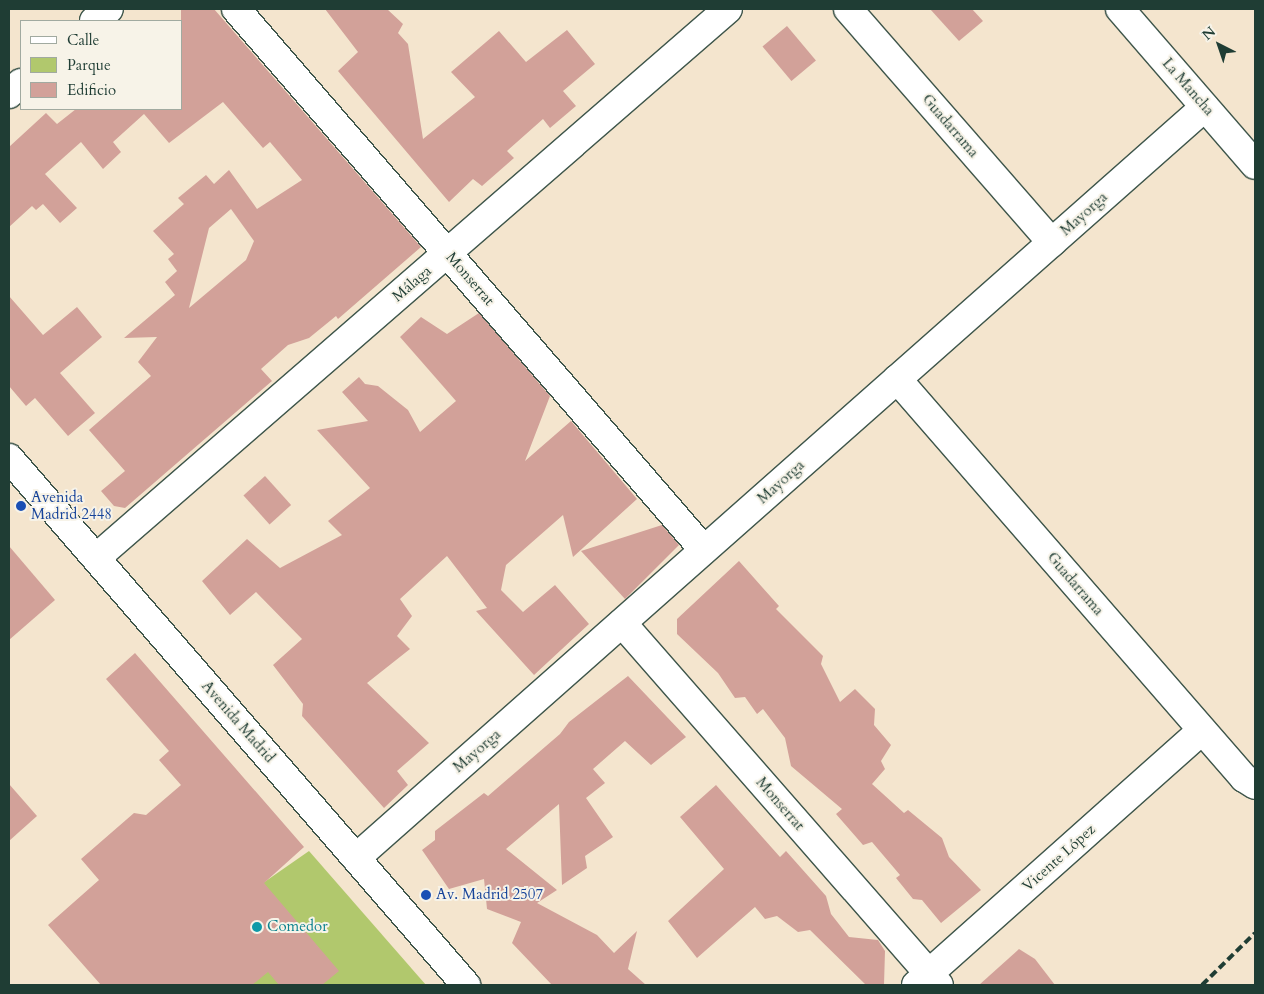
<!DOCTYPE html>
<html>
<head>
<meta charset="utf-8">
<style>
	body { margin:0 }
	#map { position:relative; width:1264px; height:994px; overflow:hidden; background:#f4e5ce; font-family:Cardo,serif }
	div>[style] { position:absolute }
	.green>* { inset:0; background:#b1c86d }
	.building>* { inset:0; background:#d2a199; transform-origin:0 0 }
	.roads { filter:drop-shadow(1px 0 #3f564b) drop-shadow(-1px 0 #3f564b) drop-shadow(0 1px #3f564b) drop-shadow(0 -1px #3f564b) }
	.minor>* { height:28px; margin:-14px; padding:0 14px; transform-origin:14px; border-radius:14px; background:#fff }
	.major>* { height:28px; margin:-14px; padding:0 14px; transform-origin:14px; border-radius:14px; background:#fff }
	.rail>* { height:4px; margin-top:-2px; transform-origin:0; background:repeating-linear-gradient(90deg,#1f3d34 0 8px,transparent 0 12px) }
	.dots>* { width:14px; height:14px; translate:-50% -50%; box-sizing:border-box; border:2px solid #f7f3e8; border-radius:50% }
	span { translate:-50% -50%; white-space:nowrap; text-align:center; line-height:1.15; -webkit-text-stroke:4px #f7f3e8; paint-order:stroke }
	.street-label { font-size:15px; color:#1f3d34 }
	.transit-label { font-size:15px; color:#164399 }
	.left { translate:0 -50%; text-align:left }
	.culture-label { font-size:15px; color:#0d838f }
	.frame { position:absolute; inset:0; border:10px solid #1f3d34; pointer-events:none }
	.legend { position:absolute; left:20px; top:20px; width:162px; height:90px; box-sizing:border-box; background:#f7f3e8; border:1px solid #a1aaa0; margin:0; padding:6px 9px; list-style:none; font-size:15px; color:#1f3d34 }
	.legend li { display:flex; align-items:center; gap:10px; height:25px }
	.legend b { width:25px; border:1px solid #a1aaa0 }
	.north { position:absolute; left:1194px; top:20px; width:50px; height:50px; -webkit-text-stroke:4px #f7f3e8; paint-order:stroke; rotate:319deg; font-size:14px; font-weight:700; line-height:20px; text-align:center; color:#1f3d34 }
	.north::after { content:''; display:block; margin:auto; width:18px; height:22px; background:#1f3d34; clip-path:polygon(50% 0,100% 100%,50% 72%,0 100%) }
</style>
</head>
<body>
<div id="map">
	<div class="green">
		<i style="clip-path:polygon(309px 851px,426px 985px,146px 985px,263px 883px)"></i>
	</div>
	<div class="building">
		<i style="clip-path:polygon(evenodd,181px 9px,214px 9px,421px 247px,338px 319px,336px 316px,309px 338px,288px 345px,261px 369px,272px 381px,125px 508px,114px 506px,101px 491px,125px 471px,89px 430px,151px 376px,138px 362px,157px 337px,124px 338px,175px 295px,165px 282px,177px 271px,168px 259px,174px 254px,153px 231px,184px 204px,178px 198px,206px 175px,214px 184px,229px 170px,257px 209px,302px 180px,270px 142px,263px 148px,223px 102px,169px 143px,144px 114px,113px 142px,121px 152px,103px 169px,81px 142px,45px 174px,77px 208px,60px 223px,43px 204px,36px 210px,32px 206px,9px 227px,9px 147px,46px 113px,57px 124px,76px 109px,181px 109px,181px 9px,231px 209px,254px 241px,246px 260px,189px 308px,209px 228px,231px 209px)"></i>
		<i style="clip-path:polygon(325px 9px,387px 9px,403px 24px,398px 33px,408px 44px,423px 139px,475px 97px,451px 72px,499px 31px,526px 62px,567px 30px,595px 64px,563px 91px,576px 106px,550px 128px,543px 119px,507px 151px,514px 158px,482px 186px,473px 179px,449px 202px,338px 71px,358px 52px)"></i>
		<i style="clip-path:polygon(930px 9px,972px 9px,983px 21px,959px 41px)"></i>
		<i style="left:787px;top:26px;width:45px;height:32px;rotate:50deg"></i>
		<i style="clip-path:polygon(9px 296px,43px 335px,77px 307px,102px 337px,60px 373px,95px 413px,68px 436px,35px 398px,26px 406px,9px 386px)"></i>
		<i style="clip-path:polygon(479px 313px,550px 396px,525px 461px,571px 421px,637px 499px,573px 557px,563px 515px,506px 565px,501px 590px,523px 612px,555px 585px,589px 624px,534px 675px,476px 611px,487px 608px,447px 556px,400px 599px,412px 616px,397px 636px,410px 649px,367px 683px,429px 743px,397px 771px,408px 785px,384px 808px,302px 716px,303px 704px,273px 665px,302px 639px,256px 592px,230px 615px,202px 581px,247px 539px,280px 568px,342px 535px,328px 521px,370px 488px,317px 430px,368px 421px,342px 392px,359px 377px,365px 384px,378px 386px,408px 410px,420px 432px,456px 401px,400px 337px,421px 317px,447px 334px)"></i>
		<i style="left:265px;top:476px;width:39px;height:29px;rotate:48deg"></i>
		<i style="clip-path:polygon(662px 525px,679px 545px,625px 599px,581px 551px)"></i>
		<i style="clip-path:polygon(9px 546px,55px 600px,9px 640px)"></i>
		<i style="clip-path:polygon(739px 561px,779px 606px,776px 609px,823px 656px,821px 664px,840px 702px,855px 689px,875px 709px,874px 725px,891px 745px,881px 761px,885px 769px,872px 784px,904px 813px,908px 810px,942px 838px,949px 857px,981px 890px,941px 923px,922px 900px,913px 899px,896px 878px,900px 875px,872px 842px,863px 845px,836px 814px,842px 809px,791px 766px,785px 738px,763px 709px,757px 714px,745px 697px,735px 698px,718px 673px,677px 634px,677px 619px)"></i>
		<i style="clip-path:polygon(135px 653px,304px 847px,264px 883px,339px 971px,322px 985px,279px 985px,268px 972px,252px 985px,101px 985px,48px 925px,99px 880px,81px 859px,134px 813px,146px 815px,181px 785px,159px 760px,169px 751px,106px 679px)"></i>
		<i style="clip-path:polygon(628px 676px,686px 737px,651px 765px,625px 741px,593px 769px,605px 783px,586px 798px,613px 837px,585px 856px,587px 868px,562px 885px,559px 804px,506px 849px,557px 890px,537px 903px,597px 935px,614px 953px,637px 931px,628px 969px,646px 985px,552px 985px,512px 943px,521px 922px,487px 909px,484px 879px,449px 889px,422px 850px,435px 840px,435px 831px,484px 793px,488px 796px,560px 734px,569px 722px)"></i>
		<i style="clip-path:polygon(9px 784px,37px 816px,9px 841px)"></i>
		<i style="clip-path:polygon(716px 785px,780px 857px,786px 851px,826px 896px,831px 914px,849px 937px,878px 940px,885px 951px,884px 985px,866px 985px,810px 930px,798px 932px,777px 916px,765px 919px,755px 907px,697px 958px,668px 921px,724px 869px,680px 817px)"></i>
		<i style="clip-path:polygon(1019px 949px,1035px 959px,1055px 985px,979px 985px)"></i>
	</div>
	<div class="roads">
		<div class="minor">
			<i style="left:236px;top:9px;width:715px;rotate:49.14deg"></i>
			<i style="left:848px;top:9px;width:310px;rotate:48.9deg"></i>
			<i style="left:1120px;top:9px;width:206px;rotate:49.1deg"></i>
			<i style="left:94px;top:21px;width:19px;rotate:-39deg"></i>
			<i style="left:9px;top:94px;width:16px;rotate:-43deg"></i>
			<i style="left:897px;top:379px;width:529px;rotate:48.99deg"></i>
			<i style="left:1244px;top:778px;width:13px;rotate:32deg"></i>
			<i style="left:96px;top:558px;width:837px;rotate:-40.98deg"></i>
			<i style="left:622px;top:623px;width:481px;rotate:48.8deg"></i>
			<i style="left:356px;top:858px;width:1133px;rotate:-41.5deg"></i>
			<i style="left:916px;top:985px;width:383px;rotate:-41.7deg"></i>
		</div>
		<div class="major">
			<i style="left:9px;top:458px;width:698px;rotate:49.07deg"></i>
		</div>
	</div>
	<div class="rail">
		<i style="left:1202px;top:985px;width:74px;rotate:-44.5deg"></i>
	</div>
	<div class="dots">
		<i style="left:21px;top:506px;background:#1a4fb4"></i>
		<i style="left:426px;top:895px;background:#1a4fb4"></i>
		<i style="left:257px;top:927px;background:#0f9aa8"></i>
	</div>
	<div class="street-label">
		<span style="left:1188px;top:87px;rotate:49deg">La Mancha</span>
		<span style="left:950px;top:126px;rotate:49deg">Guadarrama</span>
		<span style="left:1084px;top:214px;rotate:-42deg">Mayorga</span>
		<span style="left:470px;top:279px;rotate:49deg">Monserrat</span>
		<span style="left:412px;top:284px;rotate:-41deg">Málaga</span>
		<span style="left:781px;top:482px;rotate:-42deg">Mayorga</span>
		<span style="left:1075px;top:584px;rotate:49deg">Guadarrama</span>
		<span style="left:238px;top:722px;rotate:49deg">Avenida Madrid</span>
		<span style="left:477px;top:751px;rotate:-41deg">Mayorga</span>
		<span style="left:780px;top:804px;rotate:49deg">Monserrat</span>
		<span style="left:1059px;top:858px;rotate:-42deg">Vicente López</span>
	</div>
	<div class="transit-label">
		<span class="left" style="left:31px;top:506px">Avenida<br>Madrid 2448</span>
		<span class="left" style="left:436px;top:895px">Av. Madrid 2507</span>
	</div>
	<div class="culture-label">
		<span class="left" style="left:267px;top:927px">Comedor</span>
	</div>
	<div class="frame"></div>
	<ul class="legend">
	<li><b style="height:6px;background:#fff"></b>Calle</li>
	<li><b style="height:14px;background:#b1c86d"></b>Parque</li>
	<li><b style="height:14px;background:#d2a199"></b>Edificio</li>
	</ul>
	<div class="north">N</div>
</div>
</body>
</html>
